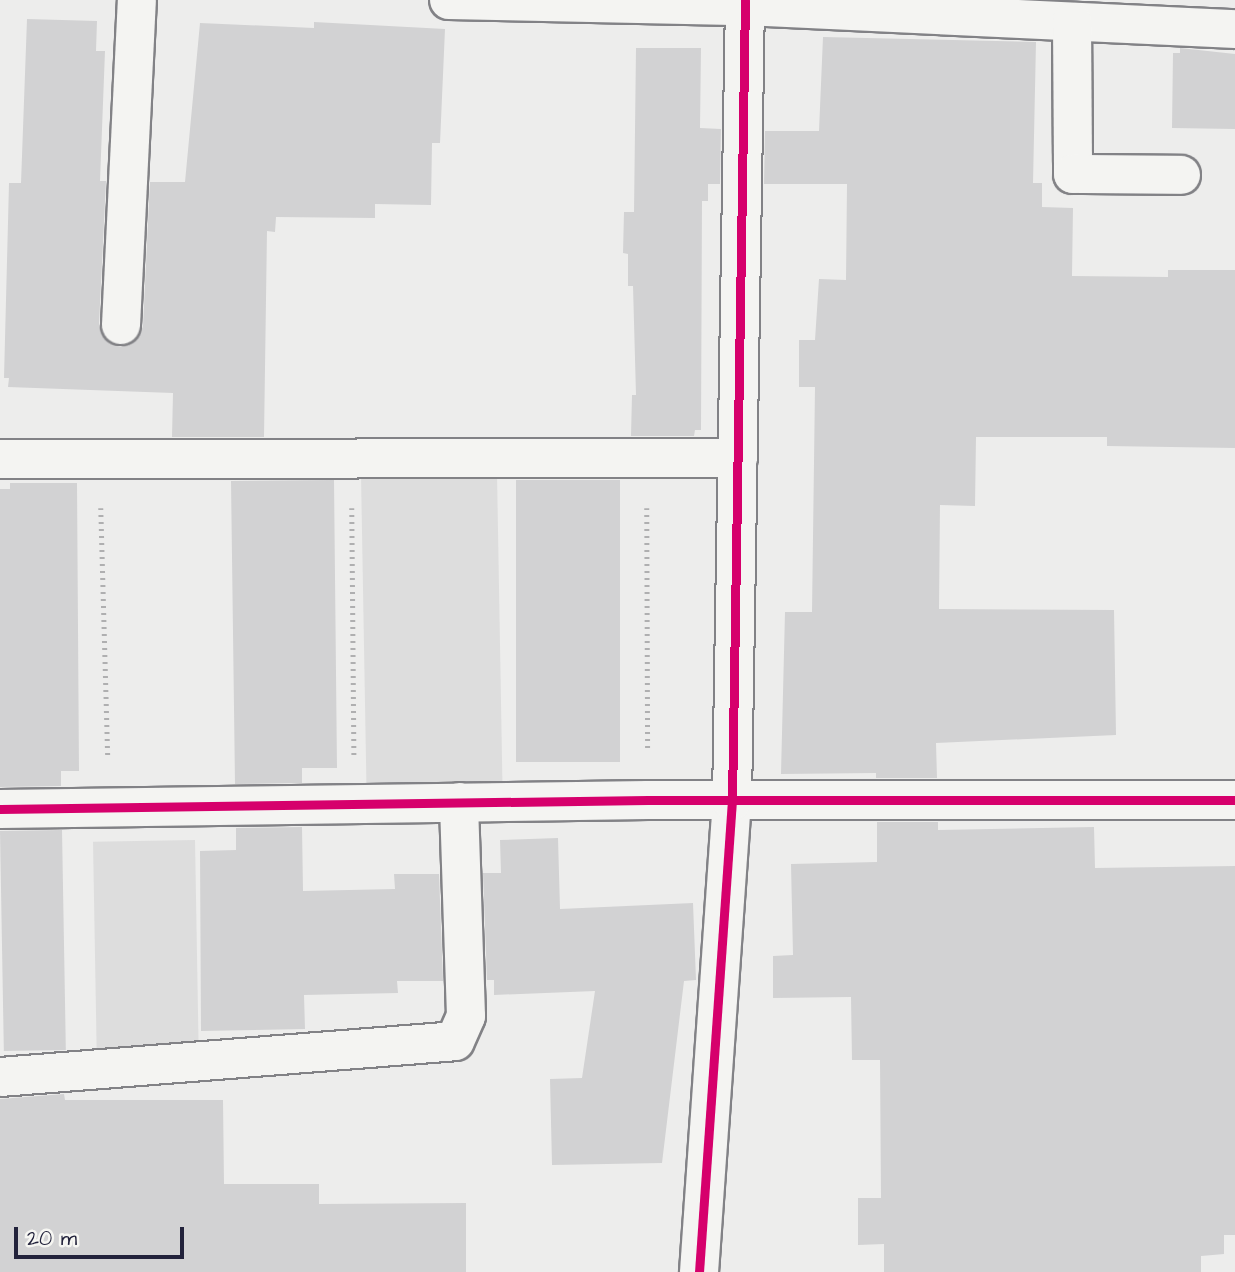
<!DOCTYPE html>
<html>
<head>
<meta charset="utf-8">
<style>
	body { margin:0 }
	#map { position:relative; width:1235px; height:1272px; overflow:hidden; background:#ededec; font-family:"Architects Daughter",sans-serif }
	div>[style] { position:absolute }
	.built>* { inset:0; background:#ddd; transform-origin:0 0 }
	.building>* { inset:0; background:#d2d2d3; transform-origin:0 0 }
	.path>* { height:4.5px; margin-top:-2.25px; transform-origin:0; background:repeating-linear-gradient(90deg,#afafb0 0 2px,transparent 0 7px) }
	.roads { filter:drop-shadow(2px 0 #828286) drop-shadow(-2px 0 #828286) drop-shadow(0 2px #828286) drop-shadow(0 -2px #828286) }
	.minor>* { height:38px; margin:-19px; padding:0 19px; transform-origin:19px; border-radius:19px; background:#f4f4f2 }
	.cycleway>* { height:9px; margin:-4.5px; padding:0 4.5px; transform-origin:4.5px; border-radius:4.5px; background:#d6006c }
	span { translate:-50% -50%; white-space:nowrap; text-align:center; line-height:1.15; -webkit-text-stroke:5px #f6f6f2; paint-order:stroke }
	.scale { position:absolute; left:14px; top:1227px; width:170px; height:32px; box-sizing:border-box; border:4px solid #22223b; border-top:0; padding-left:9px; font-size:21px; line-height:24px; white-space:nowrap; color:#22223b; -webkit-text-stroke:5px #f6f6f2; paint-order:stroke }
</style>
</head>
<body>
<div id="map">
	<div class="built">
		<i style="left:497px;top:473px;width:310px;height:136px;rotate:89deg"></i>
		<i style="left:195px;top:840px;width:208px;height:102px;rotate:89deg"></i>
	</div>
	<div class="building">
		<i style="clip-path:polygon(27px 19px,97px 21px,96px 51px,105px 51px,100px 181px,106px 181px,99px 324px,109px 343px,121px 347px,139px 337px,143px 326px,150px 182px,185px 182px,200px 23px,314px 28px,314px 22px,445px 29px,440px 143px,432px 143px,431px 205px,375px 204px,375px 218px,276px 217px,275px 232px,267px 231px,264px 437px,172px 437px,173px 393px,8px 387px,9px 378px,4px 378px,9px 183px,21px 183px)"></i>
		<i style="clip-path:polygon(823px 37px,1036px 42px,1033px 183px,1042px 183px,1042px 207px,1073px 208px,1072px 276px,1168px 277px,1168px 270px,1235px 270px,1235px 448px,1107px 446px,1107px 437px,976px 437px,975px 506px,940px 505px,939px 609px,1114px 610px,1116px 735px,936px 743px,937px 778px,876px 778px,876px 773px,781px 774px,785px 612px,812px 612px,815px 387px,799px 387px,799px 340px,815px 340px,819px 279px,846px 280px,847px 184px,764px 184px,765px 131px,819px 131px)"></i>
		<i style="clip-path:polygon(636px 48px,701px 48px,700px 128px,721px 129px,720px 184px,708px 184px,708px 201px,702px 201px,701px 430px,695px 430px,694px 436px,631px 436px,632px 395px,636px 395px,633px 286px,628px 286px,628px 254px,623px 253px,624px 212px,634px 212px)"></i>
		<i style="clip-path:polygon(1180px 48px,1235px 54px,1235px 129px,1172px 128px,1173px 53px,1180px 53px)"></i>
		<i style="clip-path:polygon(334px 480px,337px 768px,302px 768px,302px 783px,235px 784px,231px 481px)"></i>
		<i style="left:516px;top:480px;width:104px;height:282px"></i>
		<i style="clip-path:polygon(10px 483px,77px 483px,79px 771px,61px 771px,61px 786px,0 787px,0 489px,10px 489px)"></i>
		<i style="clip-path:polygon(877px 822px,938px 822px,938px 830px,1094px 827px,1095px 868px,1235px 866px,1235px 1235px,1224px 1235px,1224px 1254px,1201px 1256px,1201px 1272px,884px 1272px,884px 1244px,858px 1245px,858px 1198px,881px 1198px,880px 1060px,852px 1060px,851px 997px,773px 998px,773px 956px,793px 955px,791px 864px,877px 862px)"></i>
		<i style="clip-path:polygon(302px 827px,303px 891px,395px 889px,394px 874px,439px 874px,443px 981px,397px 981px,398px 993px,304px 995px,305px 1029px,201px 1031px,200px 851px,236px 850px,236px 828px)"></i>
		<i style="left:62px;top:830px;width:220px;height:62px;rotate:89deg"></i>
		<i style="clip-path:polygon(558px 838px,560px 909px,693px 903px,696px 980px,684px 981px,662px 1163px,552px 1165px,550px 1079px,582px 1078px,595px 991px,494px 995px,494px 980px,487px 980px,483px 873px,501px 873px,500px 840px)"></i>
		<i style="clip-path:polygon(64px 1094px,65px 1100px,223px 1100px,224px 1184px,319px 1184px,319px 1204px,466px 1203px,466px 1272px,0 1272px,0 1099px)"></i>
	</div>
	<div class="path">
		<i style="left:101px;top:508px;width:250px;rotate:88.4deg"></i>
		<i style="left:352px;top:508px;width:247px;rotate:89.5deg"></i>
		<i style="left:647px;top:508px;width:243px;rotate:89.8deg"></i>
	</div>
	<div class="roads">
		<div class="minor">
			<i style="left:449px;top:0;width:296px;rotate:1.2deg"></i>
			<i style="left:745px;top:6px;width:491px;rotate:2.7deg"></i>
			<i style="left:1072px;top:22px;width:152px;rotate:89.6deg"></i>
			<i style="left:1073px;top:174px;width:108px;rotate:0.5deg"></i>
			<i style="left:121px;top:325px;width:325px;rotate:-87.2deg"></i>
			<i style="left:0;top:459px;width:738px;rotate:-0.08deg"></i>
			<i style="left:0;top:809px;width:648px;rotate:-0.8deg"></i>
			<i style="left:648px;top:800px;width:587px"></i>
			<i style="left:0;top:1077px;width:456px;rotate:-4.5deg"></i>
			<i style="left:455px;top:1041px;width:27px;rotate:-66deg"></i>
			<i style="left:466px;top:1016px;width:214px;rotate:-91.9deg"></i>
			<i style="left:699px;top:1272px;width:472px;rotate:-86deg"></i>
			<i style="left:732px;top:801px;width:801px;rotate:-89.07deg"></i>
		</div>
	</div>
	<div class="cycleway">
		<i style="left:0;top:809px;width:648px;rotate:-0.8deg"></i>
		<i style="left:648px;top:800px;width:587px"></i>
		<i style="left:699px;top:1272px;width:472px;rotate:-86deg"></i>
		<i style="left:732px;top:801px;width:801px;rotate:-89.07deg"></i>
	</div>
	<div class="scale">20 m</div>
</div>
</body>
</html>
